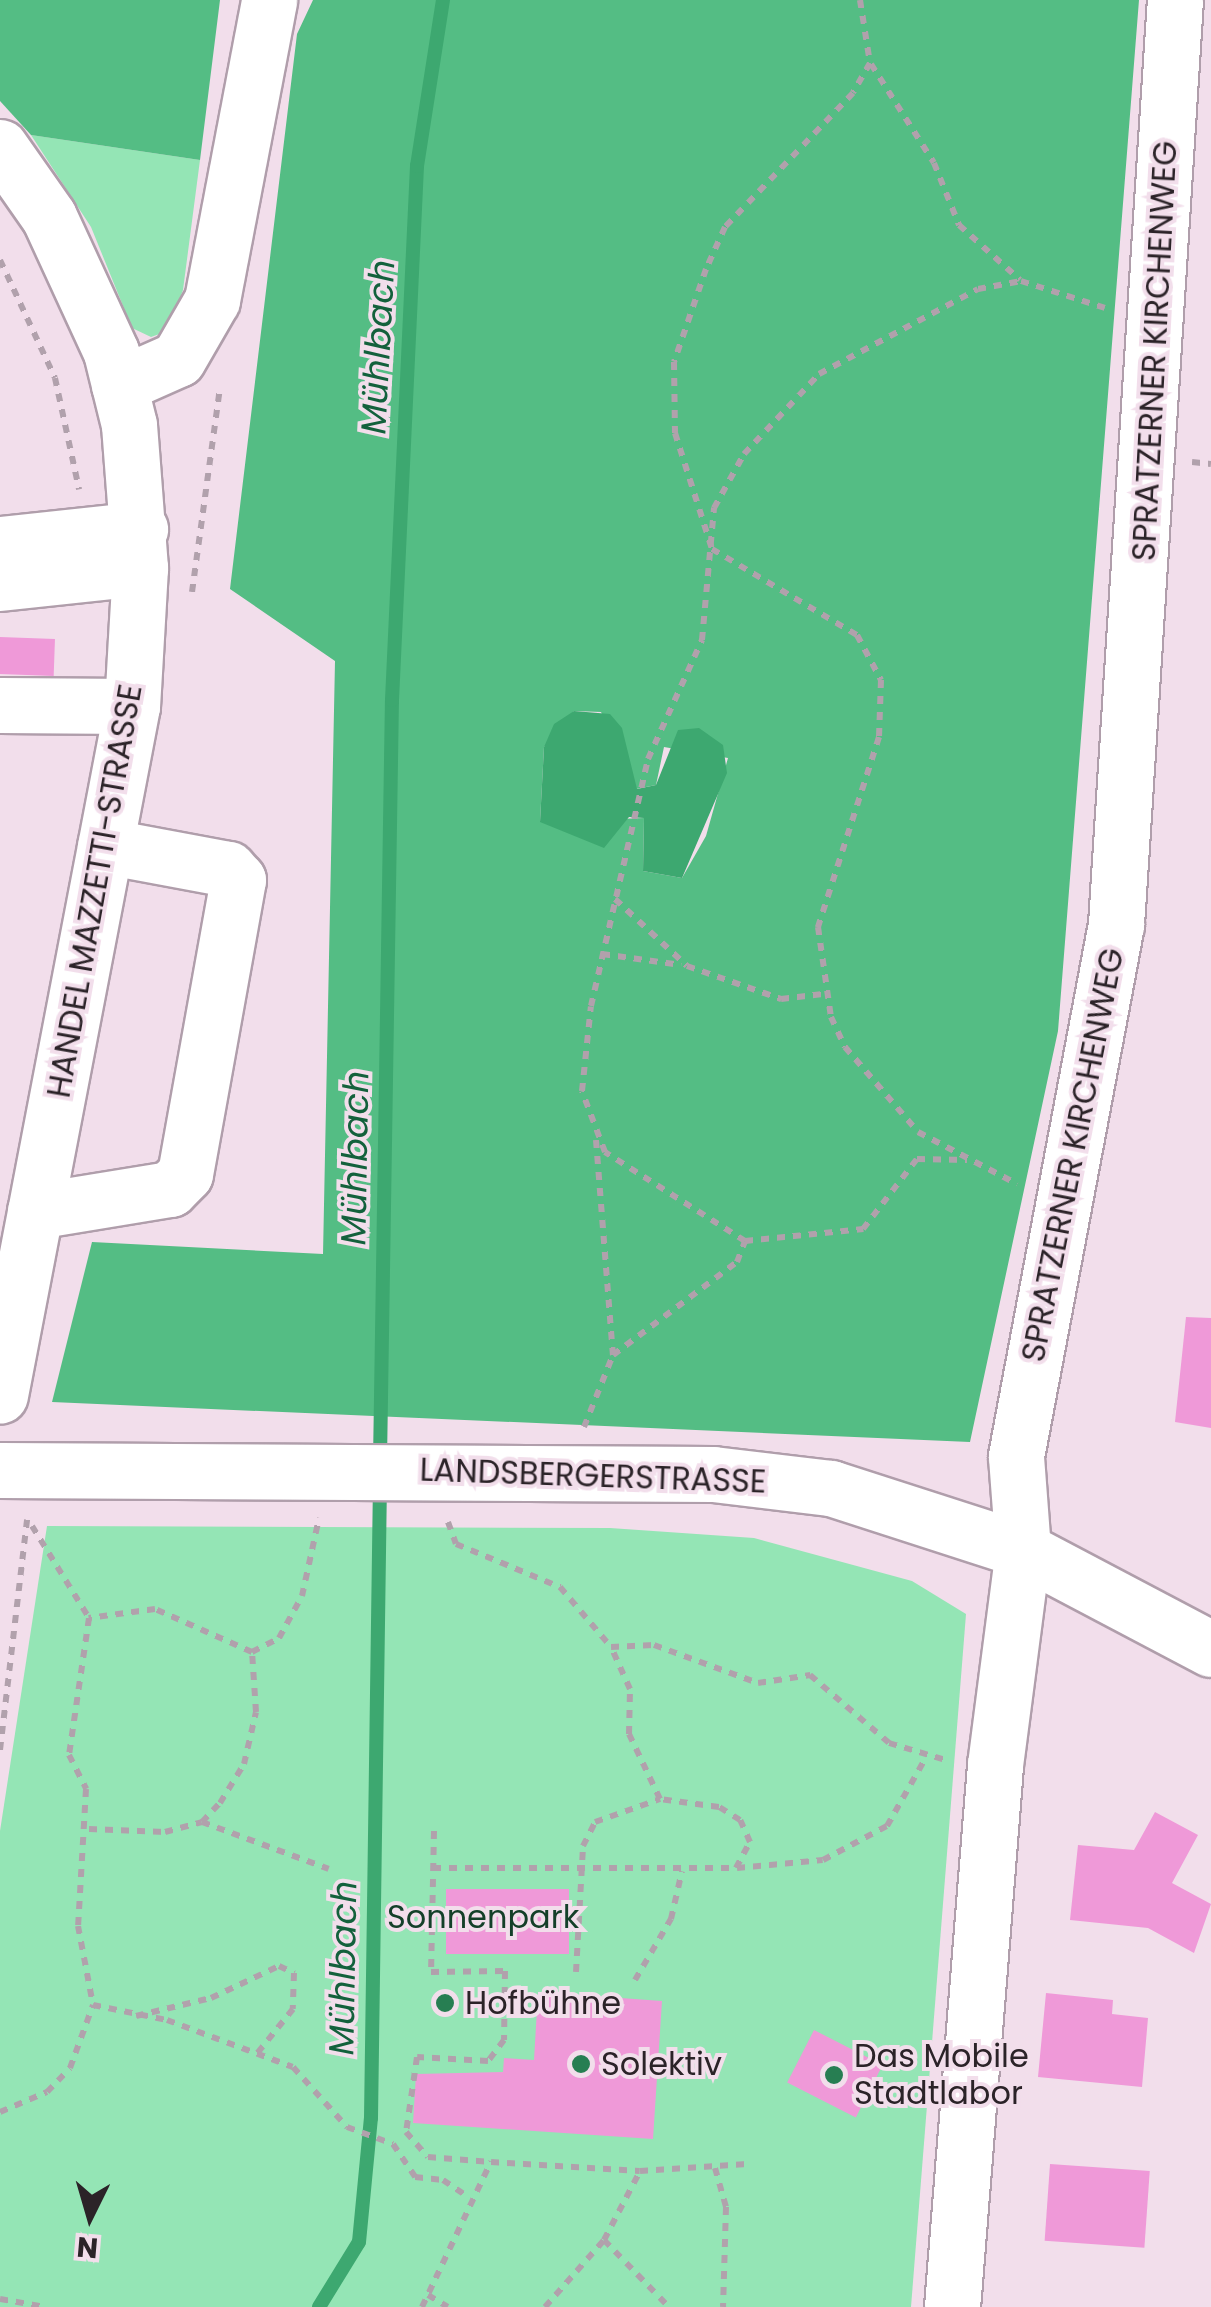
<!DOCTYPE html>
<html>
<head>
<meta charset="utf-8">
<style>
	body { margin:0 }
	#map { position:relative; width:1211px; height:2307px; overflow:hidden; background:#f2deeb; font-family:Poppins,sans-serif }
	div>[style] { position:absolute }
	.green>* { inset:0; background:#94e5b5 }
	.forest>* { inset:0; background:#54bd84 }
	.water>* { inset:0; background:#3da870 }
	.stream>* { height:14px; margin:-7px; padding:0 7px; transform-origin:7px; border-radius:7px; background:#3da870 }
	.building>* { inset:0; background:#ef99d8; transform-origin:0 0 }
	.path>* { height:6px; margin-top:-3px; transform-origin:0; background:repeating-linear-gradient(90deg,#b1a1ac 0 8px,transparent 0 16px) }
	.roads { filter:drop-shadow(2px 0 #b09eab) drop-shadow(-2px 0 #b09eab) drop-shadow(0 2px #b09eab) drop-shadow(0 -2px #b09eab) }
	.minor>* { height:55px; margin:-27.5px; padding:0 27.5px; transform-origin:27.5px; border-radius:27.5px; background:#fff }
	.dots>* { width:28px; height:28px; translate:-50% -50%; box-sizing:border-box; border:5px solid #f2deeb; border-radius:50% }
	span { translate:-50% -50%; white-space:nowrap; text-align:center; line-height:1.15; -webkit-text-stroke:8px #f2deeb; paint-order:stroke }
	.street-label { font-size:32px; color:#2b2328 }
	.park-label { font-size:32px; color:#144029 }
	.poi-label { font-size:32px; color:#2b2328 }
	.left { translate:0 -50%; text-align:left }
	.water-label { font-size:35px; color:#13613c; font-style:italic }
	.north { position:absolute; left:40px; top:2167px; width:100px; height:100px; -webkit-text-stroke:8px #f2deeb; paint-order:stroke; rotate:185deg; font-size:28px; font-weight:700; line-height:40px; text-align:center; color:#2b2328 }
	.north::after { content:''; display:block; margin:auto; width:35px; height:45px; background:#2b2328; clip-path:polygon(50% 0,100% 100%,50% 72%,0 100%) }
</style>
</head>
<body>
<div id="map">
	<div class="green">
		<i style="clip-path:polygon(31px 135px,200px 160px,183px 290px,168px 331px,151px 337px,132px 328px,91px 227px)"></i>
		<i style="clip-path:polygon(47px 1526px,610px 1528px,754px 1538px,912px 1581px,966px 1614px,911px 2307px,0 2307px,0 1831px)"></i>
	</div>
	<div class="forest">
		<i style="clip-path:polygon(0 0,220px 0,200px 160px,31px 135px,0 101px)"></i>
		<i style="clip-path:polygon(evenodd,313px 0,1139px 0,1058px 1031px,970px 1442px,52px 1402px,92px 1242px,323px 1254px,335px 661px,230px 589px,297px 34px,313px 0,574px 711px,601px 712px,636px 789px,656px 785px,664px 747px,728px 758px,706px 836px,682px 878px,643px 871px,644px 818px,540px 822px,544px 747px,574px 711px)"></i>
	</div>
	<div class="water">
		<i style="clip-path:polygon(574px 711px,610px 714px,622px 728px,637px 789px,656px 785px,678px 730px,699px 728px,723px 745px,727px 773px,682px 878px,643px 871px,644px 818px,629px 817px,604px 848px,540px 822px,544px 747px,554px 724px)"></i>
	</div>
	<div class="stream">
		<i style="left:380px;top:1461px;width:761px;rotate:-89.1deg"></i>
		<i style="left:392px;top:700px;width:535px;rotate:-87.32deg"></i>
		<i style="left:417px;top:166px;width:168px;rotate:-81.1deg"></i>
		<i style="left:319px;top:2307px;width:76px;rotate:-58.4deg"></i>
		<i style="left:359px;top:2242px;width:125px;rotate:-84.5deg"></i>
		<i style="left:371px;top:2118px;width:635px;rotate:-89.19deg"></i>
	</div>
	<div class="building">
		<i style="left:0;top:637px;width:55px;height:37px;rotate:2deg"></i>
		<i style="clip-path:polygon(1186px 1317px,1211px 1318px,1211px 1428px,1175px 1422px)"></i>
		<i style="clip-path:polygon(1155px 1812px,1198px 1835px,1172px 1883px,1211px 1904px,1194px 1953px,1148px 1928px,1070px 1920px,1078px 1845px,1134px 1850px)"></i>
		<i style="left:446px;top:1889px;width:123px;height:65px"></i>
		<i style="clip-path:polygon(538px 1992px,662px 2001px,653px 2139px,413px 2123px,416px 2074px,503px 2072px,504px 2058px,534px 2060px)"></i>
		<i style="clip-path:polygon(1046px 1993px,1113px 2000px,1112px 2014px,1148px 2018px,1142px 2087px,1038px 2077px)"></i>
		<i style="left:814px;top:2030px;width:77px;height:59px;rotate:27deg"></i>
		<i style="left:1050px;top:2164px;width:100px;height:77px;rotate:4deg"></i>
	</div>
	<div class="path">
		<i style="left:860px;top:0;width:64px;rotate:81deg"></i>
		<i style="left:870px;top:63px;width:34px;rotate:120deg"></i>
		<i style="left:853px;top:93px;width:185px;rotate:133.7deg"></i>
		<i style="left:725px;top:227px;width:46px;rotate:114.3deg"></i>
		<i style="left:706px;top:269px;width:98px;rotate:109deg"></i>
		<i style="left:674px;top:362px;width:71px;rotate:89.2deg"></i>
		<i style="left:675px;top:433px;width:122px;rotate:72.3deg"></i>
		<i style="left:712px;top:549px;width:169px;rotate:30.7deg"></i>
		<i style="left:857px;top:635px;width:51px;rotate:61.9deg"></i>
		<i style="left:881px;top:680px;width:57px;rotate:92deg"></i>
		<i style="left:879px;top:737px;width:200px;rotate:107.8deg"></i>
		<i style="left:818px;top:927px;width:91px;rotate:81.8deg"></i>
		<i style="left:831px;top:1017px;width:33px;rotate:65deg"></i>
		<i style="left:845px;top:1047px;width:112px;rotate:49.3deg"></i>
		<i style="left:918px;top:1132px;width:112px;rotate:27.7deg"></i>
		<i style="left:871px;top:64px;width:117px;rotate:57.5deg"></i>
		<i style="left:934px;top:163px;width:67px;rotate:68deg"></i>
		<i style="left:959px;top:225px;width:82px;rotate:42deg"></i>
		<i style="left:0;top:260px;width:130px;rotate:65deg"></i>
		<i style="left:55px;top:378px;width:114px;rotate:77.8deg"></i>
		<i style="left:1192px;top:462px;width:19px;rotate:6deg"></i>
		<i style="left:192px;top:592px;width:207px;rotate:-82.2deg"></i>
		<i style="left:615px;top:899px;width:98px;rotate:42.9deg"></i>
		<i style="left:687px;top:966px;width:100px;rotate:19.3deg"></i>
		<i style="left:781px;top:999px;width:42px;rotate:-6.8deg"></i>
		<i style="left:602px;top:954px;width:80px;rotate:7.9deg"></i>
		<i style="left:596px;top:1140px;width:216px;rotate:85.5deg"></i>
		<i style="left:745px;top:1241px;width:166px;rotate:-147.6deg"></i>
		<i style="left:605px;top:1152px;width:65px;rotate:-110.7deg"></i>
		<i style="left:582px;top:1091px;width:85px;rotate:-84deg"></i>
		<i style="left:591px;top:1006px;width:253px;rotate:-77deg"></i>
		<i style="left:648px;top:759px;width:131px;rotate:-65.6deg"></i>
		<i style="left:702px;top:640px;width:133px;rotate:-84.8deg"></i>
		<i style="left:714px;top:508px;width:62px;rotate:-60.9deg"></i>
		<i style="left:744px;top:454px;width:110px;rotate:-46.8deg"></i>
		<i style="left:819px;top:374px;width:180px;rotate:-28.1deg"></i>
		<i style="left:978px;top:289px;width:44px;rotate:-10.5deg"></i>
		<i style="left:1021px;top:281px;width:88px;rotate:17.8deg"></i>
		<i style="left:584px;top:1427px;width:78px;rotate:-68.1deg"></i>
		<i style="left:613px;top:1355px;width:155px;rotate:-36.9deg"></i>
		<i style="left:737px;top:1262px;width:22px;rotate:-69deg"></i>
		<i style="left:745px;top:1241px;width:119px;rotate:-5.8deg"></i>
		<i style="left:863px;top:1229px;width:88px;rotate:-52.4deg"></i>
		<i style="left:917px;top:1159px;width:50px;rotate:1.1deg"></i>
		<i style="left:448px;top:1522px;width:23px;rotate:70deg"></i>
		<i style="left:456px;top:1544px;width:113px;rotate:22.5deg"></i>
		<i style="left:560px;top:1587px;width:79px;rotate:49.6deg"></i>
		<i style="left:611px;top:1647px;width:43px;rotate:-2.7deg"></i>
		<i style="left:654px;top:1645px;width:111px;rotate:20.1deg"></i>
		<i style="left:758px;top:1683px;width:53px;rotate:-8.7deg"></i>
		<i style="left:810px;top:1675px;width:104px;rotate:40.7deg"></i>
		<i style="left:889px;top:1743px;width:63px;rotate:16.7deg"></i>
		<i style="left:32px;top:1526px;width:108px;rotate:58.2deg"></i>
		<i style="left:252px;top:1652px;width:30px;rotate:-27deg"></i>
		<i style="left:279px;top:1638px;width:48px;rotate:-61.3deg"></i>
		<i style="left:302px;top:1596px;width:80px;rotate:-77.7deg"></i>
		<i style="left:0;top:1750px;width:232px;rotate:-83.3deg"></i>
		<i style="left:202px;top:1822px;width:135px;rotate:20.3deg"></i>
		<i style="left:89px;top:1829px;width:76px;rotate:2.3deg"></i>
		<i style="left:165px;top:1832px;width:38px;rotate:-15deg"></i>
		<i style="left:202px;top:1822px;width:26px;rotate:-47deg"></i>
		<i style="left:220px;top:1803px;width:46px;rotate:-58.4deg"></i>
		<i style="left:244px;top:1764px;width:53px;rotate:-77deg"></i>
		<i style="left:256px;top:1712px;width:60px;rotate:-93.8deg"></i>
		<i style="left:252px;top:1652px;width:106px;rotate:-156.1deg"></i>
		<i style="left:155px;top:1609px;width:67px;rotate:172.2deg"></i>
		<i style="left:89px;top:1618px;width:138px;rotate:98.3deg"></i>
		<i style="left:69px;top:1755px;width:38px;rotate:63deg"></i>
		<i style="left:86px;top:1789px;width:137px;rotate:93.3deg"></i>
		<i style="left:78px;top:1926px;width:80px;rotate:79.2deg"></i>
		<i style="left:93px;top:2005px;width:76px;rotate:11.5deg"></i>
		<i style="left:167px;top:2020px;width:134px;rotate:20.5deg"></i>
		<i style="left:293px;top:2067px;width:81px;rotate:48deg"></i>
		<i style="left:347px;top:2127px;width:49px;rotate:20.3deg"></i>
		<i style="left:393px;top:2144px;width:40px;rotate:56deg"></i>
		<i style="left:415px;top:2177px;width:28px;rotate:6deg"></i>
		<i style="left:443px;top:2180px;width:30px;rotate:34deg"></i>
		<i style="left:434px;top:1831px;width:141px;rotate:91.2deg"></i>
		<i style="left:431px;top:1972px;width:74px;rotate:-0.8deg"></i>
		<i style="left:505px;top:1971px;width:69px;rotate:90.8deg"></i>
		<i style="left:504px;top:2040px;width:26px;rotate:127deg"></i>
		<i style="left:488px;top:2061px;width:71px;rotate:-176.8deg"></i>
		<i style="left:417px;top:2057px;width:76px;rotate:98.3deg"></i>
		<i style="left:406px;top:2132px;width:33px;rotate:49deg"></i>
		<i style="left:428px;top:2157px;width:63px;rotate:4.5deg"></i>
		<i style="left:433px;top:1868px;width:303px"></i>
		<i style="left:736px;top:1868px;width:30px;rotate:-62deg"></i>
		<i style="left:750px;top:1842px;width:24px;rotate:-114deg"></i>
		<i style="left:740px;top:1820px;width:25px;rotate:-148deg"></i>
		<i style="left:719px;top:1807px;width:60px;rotate:-172.3deg"></i>
		<i style="left:660px;top:1799px;width:72px;rotate:-115.5deg"></i>
		<i style="left:629px;top:1734px;width:45px;rotate:-88.7deg"></i>
		<i style="left:630px;top:1689px;width:46px;rotate:-114.3deg"></i>
		<i style="left:737px;top:1868px;width:86px;rotate:-5.3deg"></i>
		<i style="left:823px;top:1860px;width:72px;rotate:-28deg"></i>
		<i style="left:887px;top:1826px;width:77px;rotate:-60.4deg"></i>
		<i style="left:576px;top:1972px;width:126px;rotate:-86.8deg"></i>
		<i style="left:583px;top:1846px;width:27px;rotate:-63deg"></i>
		<i style="left:595px;top:1822px;width:69px;rotate:-19.5deg"></i>
		<i style="left:635px;top:1980px;width:71px;rotate:-59.5deg"></i>
		<i style="left:671px;top:1919px;width:49px;rotate:-77.1deg"></i>
		<i style="left:136px;top:2016px;width:77px;rotate:-13.5deg"></i>
		<i style="left:211px;top:1998px;width:75px;rotate:-25.2deg"></i>
		<i style="left:279px;top:1966px;width:17px;rotate:25deg"></i>
		<i style="left:294px;top:1973px;width:36px;rotate:92deg"></i>
		<i style="left:293px;top:2009px;width:60px;rotate:129deg"></i>
		<i style="left:0;top:2112px;width:51px;rotate:-23.1deg"></i>
		<i style="left:47px;top:2092px;width:33px;rotate:-46deg"></i>
		<i style="left:70px;top:2068px;width:67px;rotate:-69.9deg"></i>
		<i style="left:715px;top:2168px;width:41px;rotate:74.2deg"></i>
		<i style="left:726px;top:2207px;width:100px;rotate:91.7deg"></i>
		<i style="left:604px;top:2240px;width:93px;rotate:45.9deg"></i>
		<i style="left:428px;top:2295px;width:23px;rotate:31deg"></i>
		<i style="left:0;top:2299px;width:47px;rotate:9.9deg"></i>
		<i style="left:422px;top:2307px;width:161px;rotate:-64.6deg"></i>
		<i style="left:491px;top:2162px;width:149px;rotate:3.5deg"></i>
		<i style="left:640px;top:2171px;width:107px;rotate:-3.7deg"></i>
		<i style="left:545px;top:2307px;width:89px;rotate:-48.6deg"></i>
		<i style="left:604px;top:2240px;width:78px;rotate:-62.4deg"></i>
	</div>
	<div class="roads">
		<div class="minor">
			<i style="left:0;top:147px;width:85px;rotate:55deg"></i>
			<i style="left:49px;top:217px;width:149px;rotate:65.3deg"></i>
			<i style="left:111px;top:352px;width:75px;rotate:76.1deg"></i>
			<i style="left:129px;top:425px;width:143px;rotate:85.6deg"></i>
			<i style="left:140px;top:568px;width:138px;rotate:93.3deg"></i>
			<i style="left:132px;top:706px;width:702px;rotate:100.85deg"></i>
			<i style="left:119px;top:385px;width:64px;rotate:-23.8deg"></i>
			<i style="left:178px;top:359px;width:68px;rotate:-60deg"></i>
			<i style="left:212px;top:300px;width:305px;rotate:-79.2deg"></i>
			<i style="left:0;top:544px;width:141px;rotate:-6.1deg"></i>
			<i style="left:0;top:583px;width:141px;rotate:-6.1deg"></i>
			<i style="left:0;top:705px;width:132px;rotate:0.4deg"></i>
			<i style="left:35px;top:1211px;width:137px;rotate:-9.3deg"></i>
			<i style="left:170px;top:1189px;width:21px;rotate:-45deg"></i>
			<i style="left:185px;top:1174px;width:299px;rotate:-79.8deg"></i>
			<i style="left:238px;top:880px;width:15px;rotate:-132deg"></i>
			<i style="left:228px;top:869px;width:125px;rotate:-169.4deg"></i>
			<i style="left:0;top:1470px;width:713px;rotate:0.32deg"></i>
			<i style="left:713px;top:1474px;width:119px;rotate:6.8deg"></i>
			<i style="left:831px;top:1488px;width:202px;rotate:17.9deg"></i>
			<i style="left:1023px;top:1550px;width:212px;rotate:27.8deg"></i>
			<i style="left:952px;top:2307px;width:544px;rotate:-85.46deg"></i>
			<i style="left:995px;top:1765px;width:217px;rotate:-82.6deg"></i>
			<i style="left:1023px;top:1550px;width:94px;rotate:-94.3deg"></i>
			<i style="left:1016px;top:1456px;width:541px;rotate:-79.35deg"></i>
			<i style="left:1116px;top:924px;width:926px;rotate:-86.35deg"></i>
		</div>
	</div>
	<div class="dots">
		<i style="left:445px;top:2003px;background:#277e52"></i>
		<i style="left:581px;top:2064px;background:#277e52"></i>
		<i style="left:834px;top:2075px;background:#277e52"></i>
	</div>
	<div class="street-label">
		<span style="left:1155px;top:351px;rotate:-87deg">SPRATZERNER KIRCHENWEG</span>
		<span style="left:95px;top:891px;rotate:-80deg">HANDEL MAZZETTI-STRASSE</span>
		<span style="left:1073px;top:1155px;rotate:-79deg">SPRATZERNER KIRCHENWEG</span>
		<span style="left:593px;top:1476px;rotate:2deg">LANDSBERGERSTRASSE</span>
	</div>
	<div class="park-label">
		<span style="left:483px;top:1917px">Sonnenpark</span>
	</div>
	<div class="poi-label">
		<span class="left" style="left:465px;top:2003px">Hofbühne</span>
		<span class="left" style="left:854px;top:2075px">Das Mobile<br>Stadtlabor</span>
		<span class="left" style="left:601px;top:2064px">Solektiv</span>
	</div>
	<div class="water-label">
		<span style="left:378px;top:347px;rotate:-87deg">Mühlbach</span>
		<span style="left:355px;top:1158px;rotate:-89deg">Mühlbach</span>
		<span style="left:343px;top:1968px;rotate:-89deg">Mühlbach</span>
	</div>
	<div class="north">N</div>
</div>
</body>
</html>
